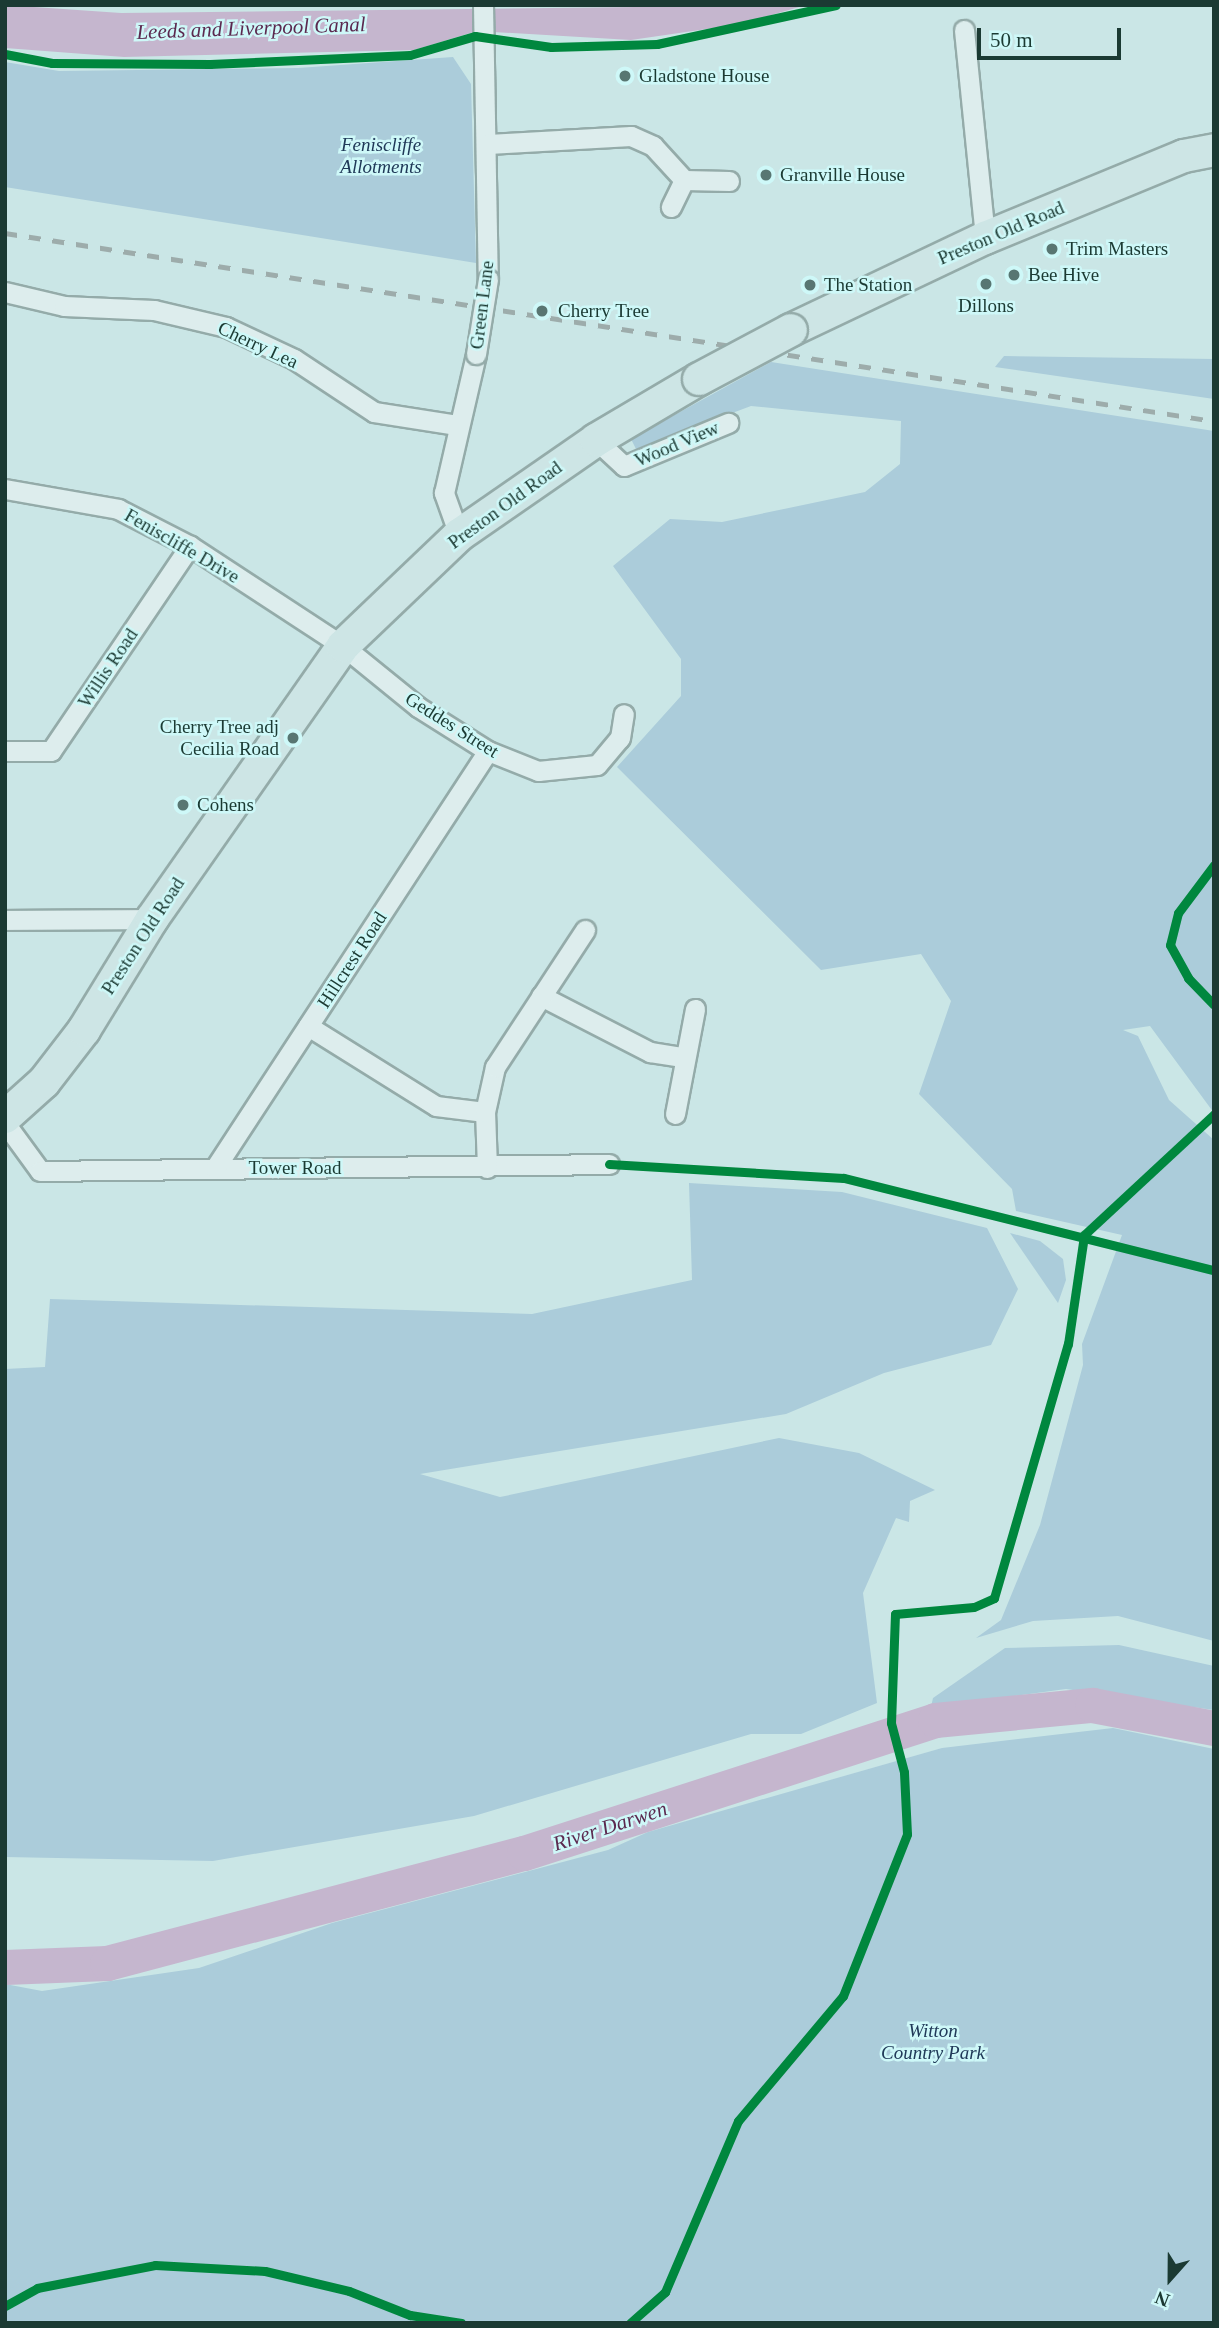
<!DOCTYPE html>
<html>
<head>
<meta charset="utf-8">
<style>
	body { margin:0 }
	#map { position:relative; width:1219px; height:2328px; overflow:hidden; background:#cae6e6; font-family:"Times New Roman",serif }
	div>[style] { position:absolute }
	.green>* { inset:0; background:#abccda }
	.water>* { inset:0; background:#c5b6ce }
	.river>* { height:35px; margin:-17.5px; padding:0 17.5px; transform-origin:17.5px; border-radius:17.5px; background:#c5b6ce }
	.roads { filter:drop-shadow(2px 0 #94aba9) drop-shadow(-2px 0 #94aba9) drop-shadow(0 2px #94aba9) drop-shadow(0 -2px #94aba9) }
	.street>* { height:19px; margin:-9.5px; padding:0 9.5px; transform-origin:9.5px; border-radius:9.5px; background:#ddeded }
	.primary>* { height:32px; margin:-16px; padding:0 16px; transform-origin:16px; border-radius:16px; background:#cde5e5 }
	.rail>* { height:5px; margin-top:-2.5px; transform-origin:0; background:repeating-linear-gradient(90deg,#9dacab 0 12px,transparent 0 24px) }
	.bridges { filter:drop-shadow(2px 0 #94aba9) drop-shadow(-2px 0 #94aba9) drop-shadow(0 2px #94aba9) drop-shadow(0 -2px #94aba9) }
	.street-bridge>* { height:19px; margin:-9.5px; padding:0 9.5px; transform-origin:9.5px; border-radius:9.5px; background:#ddeded }
	.primary-bridge>* { height:32px; margin:-16px; padding:0 16px; transform-origin:16px; border-radius:16px; background:#cde5e5 }
	.cycleway>* { height:9px; margin:-4.5px; padding:0 4.5px; transform-origin:4.5px; border-radius:4.5px; background:#00873e }
	.dots>* { width:19px; height:19px; translate:-50% -50%; box-sizing:border-box; border:4px solid #cef8f8; border-radius:50% }
	span { translate:-50% -50%; white-space:nowrap; text-align:center; line-height:1.15; -webkit-text-stroke:5px #cef8f8; paint-order:stroke }
	.poi-label { font-size:19px; color:#1b3a33 }
	.left { translate:0 -50%; text-align:left }
	.right { translate:-100% -50%; text-align:right }
	.park-label { font-size:19px; color:#203958; font-style:italic }
	.street-label { font-size:19px; color:#1b3a33 }
	.water-label { font-size:21px; color:#5b294f; font-style:italic }
	.frame { position:absolute; inset:0; border:7px solid #1b3a33; pointer-events:none }
	.north { position:absolute; left:1135px; top:2244px; width:70px; height:70px; -webkit-text-stroke:5px #cef8f8; paint-order:stroke; rotate:201deg; font-size:19px; font-weight:700; line-height:28px; text-align:center; color:#1b3a33 }
	.north::after { content:''; display:block; margin:auto; width:24px; height:32px; background:#1b3a33; clip-path:polygon(50% 0,100% 100%,50% 72%,0 100%) }
	.scale { position:absolute; left:977px; top:28px; width:144px; height:32px; box-sizing:border-box; border:4px solid #1b3a33; border-top:0; padding-left:9px; font-size:21px; line-height:24px; white-space:nowrap; color:#1b3a33; -webkit-text-stroke:5px #cef8f8; paint-order:stroke }
</style>
</head>
<body>
<div id="map">
	<div class="green">
		<i style="clip-path:polygon(453px 57px,471px 84px,476px 263px,5px 187px,5px 62px,59px 71px,298px 68px)"></i>
		<i style="clip-path:polygon(1004px 356px,1214px 359px,1214px 399px,995px 367px)"></i>
		<i style="clip-path:polygon(771px 362px,1214px 431px,1214px 1113px,1150px 1026px,1123px 1030px,1138px 1036px,1169px 1100px,1214px 1140px,1214px 1641px,1118px 1616px,1033px 1621px,976px 1638px,1001px 1620px,1040px 1525px,1083px 1365px,1082px 1344px,1122px 1235px,1016px 1211px,1012px 1189px,919px 1094px,951px 1001px,921px 954px,821px 970px,617px 767px,681px 696px,681px 659px,613px 566px,670px 519px,722px 522px,865px 492px,900px 464px,901px 421px,751px 406px,636px 449px,631px 439px)"></i>
		<i style="clip-path:polygon(689px 1183px,842px 1192px,987px 1228px,1018px 1289px,991px 1345px,884px 1373px,786px 1414px,420px 1474px,500px 1497px,779px 1438px,859px 1453px,935px 1490px,910px 1501px,909px 1522px,896px 1518px,863px 1593px,877px 1703px,801px 1734px,751px 1734px,474px 1816px,213px 1861px,5px 1857px,5px 1369px,45px 1367px,50px 1299px,532px 1314px,692px 1280px)"></i>
		<i style="clip-path:polygon(1010px 1233px,1040px 1241px,1063px 1259px,1066px 1280px,1058px 1303px)"></i>
		<i style="clip-path:polygon(1119px 1645px,1214px 1666px,1214px 1710px,1066px 1689px,931px 1707px,933px 1698px,1005px 1648px)"></i>
		<i style="clip-path:polygon(1113px 1728px,1214px 1749px,1214px 2323px,5px 2323px,5px 1984px,42px 1991px,199px 1968px,332px 1923px,608px 1850px,648px 1832px,942px 1748px)"></i>
	</div>
	<div class="water">
		<i style="clip-path:polygon(5px 5px,121px 13px,806px 5px,741px 24px,631px 40px,477px 31px,414px 50px,124px 57px,5px 48px)"></i>
	</div>
	<div class="river">
		<i style="left:5px;top:1967px;width:102px;rotate:-2.2deg"></i>
		<i style="left:107px;top:1963px;width:431px;rotate:-14.8deg"></i>
		<i style="left:524px;top:1853px;width:432px;rotate:-17.9deg"></i>
		<i style="left:935px;top:1720px;width:158px;rotate:-5.5deg"></i>
		<i style="left:1092px;top:1705px;width:124px;rotate:10.7deg"></i>
	</div>
	<div class="roads">
		<div class="street">
			<i style="left:483px;top:5px;width:274px;rotate:89deg"></i>
			<i style="left:964px;top:30px;width:209px;rotate:84.2deg"></i>
			<i style="left:488px;top:144px;width:143px;rotate:-3.2deg"></i>
			<i style="left:631px;top:136px;width:24px;rotate:24deg"></i>
			<i style="left:653px;top:146px;width:46px;rotate:47.6deg"></i>
			<i style="left:684px;top:180px;width:30px;rotate:116deg"></i>
			<i style="left:684px;top:180px;width:45px;rotate:1.3deg"></i>
			<i style="left:5px;top:292px;width:61px;rotate:13.3deg"></i>
			<i style="left:64px;top:306px;width:90px;rotate:2.5deg"></i>
			<i style="left:154px;top:310px;width:74px;rotate:13.3deg"></i>
			<i style="left:226px;top:327px;width:75px;rotate:25.2deg"></i>
			<i style="left:294px;top:359px;width:96px;rotate:33.5deg"></i>
			<i style="left:374px;top:412px;width:84px;rotate:8.9deg"></i>
			<i style="left:596px;top:440px;width:38px;rotate:43deg"></i>
			<i style="left:624px;top:466px;width:113px;rotate:-22.5deg"></i>
			<i style="left:5px;top:489px;width:115px;rotate:10deg"></i>
			<i style="left:118px;top:509px;width:81px;rotate:27.2deg"></i>
			<i style="left:190px;top:546px;width:183px;rotate:33.2deg"></i>
			<i style="left:343px;top:646px;width:97px;rotate:39.1deg"></i>
			<i style="left:418px;top:707px;width:83px;rotate:32.2deg"></i>
			<i style="left:488px;top:751px;width:54px;rotate:21.8deg"></i>
			<i style="left:538px;top:771px;width:59px;rotate:-5.8deg"></i>
			<i style="left:597px;top:765px;width:35px;rotate:-50deg"></i>
			<i style="left:620px;top:738px;width:24px;rotate:-81deg"></i>
			<i style="left:459px;top:535px;width:45px;rotate:-109.7deg"></i>
			<i style="left:444px;top:493px;width:143px;rotate:-77deg"></i>
			<i style="left:5px;top:751px;width:46px"></i>
			<i style="left:51px;top:751px;width:248px;rotate:-55.9deg"></i>
			<i style="left:5px;top:920px;width:147px;rotate:-0.4deg"></i>
			<i style="left:541px;top:996px;width:123px;rotate:27.2deg"></i>
			<i style="left:650px;top:1052px;width:33px;rotate:9deg"></i>
			<i style="left:308px;top:1026px;width:151px;rotate:32deg"></i>
			<i style="left:436px;top:1106px;width:49px;rotate:7deg"></i>
			<i style="left:675px;top:1114px;width:107px;rotate:-79.2deg"></i>
			<i style="left:5px;top:1123px;width:59px;rotate:53.9deg"></i>
			<i style="left:40px;top:1171px;width:569px;rotate:-0.7deg"></i>
			<i style="left:215px;top:1168px;width:498px;rotate:-56.8deg"></i>
			<i style="left:487px;top:1168px;width:56px;rotate:-92deg"></i>
			<i style="left:485px;top:1112px;width:46px;rotate:-77.5deg"></i>
			<i style="left:495px;top:1067px;width:164px;rotate:-56.7deg"></i>
		</div>
		<div class="primary">
			<i style="left:791px;top:330px;width:215px;rotate:-25.4deg"></i>
			<i style="left:985px;top:238px;width:215px;rotate:-22.4deg"></i>
			<i style="left:1184px;top:156px;width:31px;rotate:-11deg"></i>
			<i style="left:5px;top:1117px;width:52px;rotate:-41.9deg"></i>
			<i style="left:44px;top:1082px;width:66px;rotate:-52.4deg"></i>
			<i style="left:84px;top:1030px;width:130px;rotate:-58.5deg"></i>
			<i style="left:152px;top:919px;width:333px;rotate:-55deg"></i>
			<i style="left:343px;top:646px;width:161px;rotate:-43.7deg"></i>
			<i style="left:459px;top:535px;width:167px;rotate:-34.7deg"></i>
			<i style="left:596px;top:440px;width:120px;rotate:-30.6deg"></i>
		</div>
	</div>
	<div class="rail">
		<i style="left:5px;top:233px;width:1224px;rotate:8.84deg"></i>
	</div>
	<div class="bridges">
		<div class="street-bridge">
			<i style="left:476px;top:354px;width:76px;rotate:-80.9deg"></i>
		</div>
		<div class="primary-bridge">
			<i style="left:699px;top:379px;width:104px;rotate:-28deg"></i>
		</div>
	</div>
	<div class="cycleway">
		<i style="left:5px;top:54px;width:48px;rotate:10.8deg"></i>
		<i style="left:52px;top:63px;width:158px;rotate:0.4deg"></i>
		<i style="left:210px;top:64px;width:200px;rotate:-2.6deg"></i>
		<i style="left:410px;top:55px;width:68px;rotate:-16.3deg"></i>
		<i style="left:475px;top:36px;width:77px;rotate:8.2deg"></i>
		<i style="left:551px;top:47px;width:106px;rotate:-1.6deg"></i>
		<i style="left:657px;top:44px;width:183px;rotate:-12.3deg"></i>
		<i style="left:1214px;top:865px;width:60px;rotate:126.9deg"></i>
		<i style="left:1178px;top:913px;width:33px;rotate:104deg"></i>
		<i style="left:1170px;top:945px;width:38px;rotate:61deg"></i>
		<i style="left:1188px;top:978px;width:37px;rotate:46deg"></i>
		<i style="left:609px;top:1164px;width:235px;rotate:3.4deg"></i>
		<i style="left:844px;top:1178px;width:381px;rotate:14deg"></i>
		<i style="left:5px;top:2306px;width:37px;rotate:-29deg"></i>
		<i style="left:37px;top:2288px;width:120px;rotate:-11deg"></i>
		<i style="left:155px;top:2265px;width:110px;rotate:3.1deg"></i>
		<i style="left:265px;top:2271px;width:86px;rotate:13.4deg"></i>
		<i style="left:349px;top:2291px;width:66px;rotate:21.5deg"></i>
		<i style="left:410px;top:2315px;width:52px;rotate:8.9deg"></i>
		<i style="left:630px;top:2323px;width:47px;rotate:-41.5deg"></i>
		<i style="left:665px;top:2292px;width:186px;rotate:-66.9deg"></i>
		<i style="left:738px;top:2121px;width:163px;rotate:-50deg"></i>
		<i style="left:843px;top:1996px;width:174px;rotate:-68.4deg"></i>
		<i style="left:907px;top:1834px;width:62px;rotate:-92.8deg"></i>
		<i style="left:904px;top:1772px;width:51px;rotate:-104.9deg"></i>
		<i style="left:891px;top:1723px;width:109px;rotate:-87.9deg"></i>
		<i style="left:895px;top:1614px;width:79px;rotate:-5.1deg"></i>
		<i style="left:974px;top:1607px;width:22px;rotate:-24deg"></i>
		<i style="left:994px;top:1598px;width:265px;rotate:-73.8deg"></i>
		<i style="left:1068px;top:1344px;width:110px;rotate:-81.6deg"></i>
		<i style="left:1084px;top:1235px;width:178px;rotate:-42.9deg"></i>
	</div>
	<div class="dots">
		<i style="left:625px;top:76px;background:#587672"></i>
		<i style="left:766px;top:175px;background:#587672"></i>
		<i style="left:1052px;top:249px;background:#587672"></i>
		<i style="left:1014px;top:275px;background:#587672"></i>
		<i style="left:986px;top:284px;background:#587672"></i>
		<i style="left:810px;top:285px;background:#587672"></i>
		<i style="left:542px;top:311px;background:#587672"></i>
		<i style="left:293px;top:738px;background:#587672"></i>
		<i style="left:183px;top:805px;background:#587672"></i>
	</div>
	<div class="poi-label">
		<span class="left" style="left:639px;top:76px">Gladstone House</span>
		<span class="left" style="left:780px;top:175px">Granville House</span>
		<span class="left" style="left:1066px;top:249px">Trim Masters</span>
		<span class="left" style="left:1028px;top:275px">Bee Hive</span>
		<span class="left" style="left:824px;top:285px">The Station</span>
		<span style="left:986px;top:306px">Dillons</span>
		<span class="left" style="left:558px;top:311px">Cherry Tree</span>
		<span class="right" style="left:279px;top:738px">Cherry Tree adj<br>Cecilia Road</span>
		<span class="left" style="left:197px;top:805px">Cohens</span>
	</div>
	<div class="park-label">
		<span style="left:381px;top:156px">Feniscliffe<br>Allotments</span>
		<span style="left:933px;top:2042px">Witton<br>Country Park</span>
	</div>
	<div class="street-label">
		<span style="left:1001px;top:233px;rotate:-23deg">Preston Old Road</span>
		<span style="left:482px;top:305px;rotate:-83deg">Green Lane</span>
		<span style="left:258px;top:345px;rotate:25deg">Cherry Lea</span>
		<span style="left:677px;top:444px;rotate:-23deg">Wood View</span>
		<span style="left:505px;top:505px;rotate:-36deg">Preston Old Road</span>
		<span style="left:182px;top:546px;rotate:30deg">Feniscliffe Drive</span>
		<span style="left:108px;top:668px;rotate:-56deg">Willis Road</span>
		<span style="left:452px;top:725px;rotate:32deg">Geddes Street</span>
		<span style="left:143px;top:936px;rotate:-57deg">Preston Old Road</span>
		<span style="left:352px;top:960px;rotate:-57deg">Hillcrest Road</span>
		<span style="left:295px;top:1168px">Tower Road</span>
	</div>
	<div class="water-label">
		<span style="left:251px;top:28px;rotate:-2deg">Leeds and Liverpool Canal</span>
		<span style="left:610px;top:1826px;rotate:-18deg">River Darwen</span>
	</div>
	<div class="frame"></div>
	<div class="north">N</div>
	<div class="scale">50 m</div>
</div>
</body>
</html>
